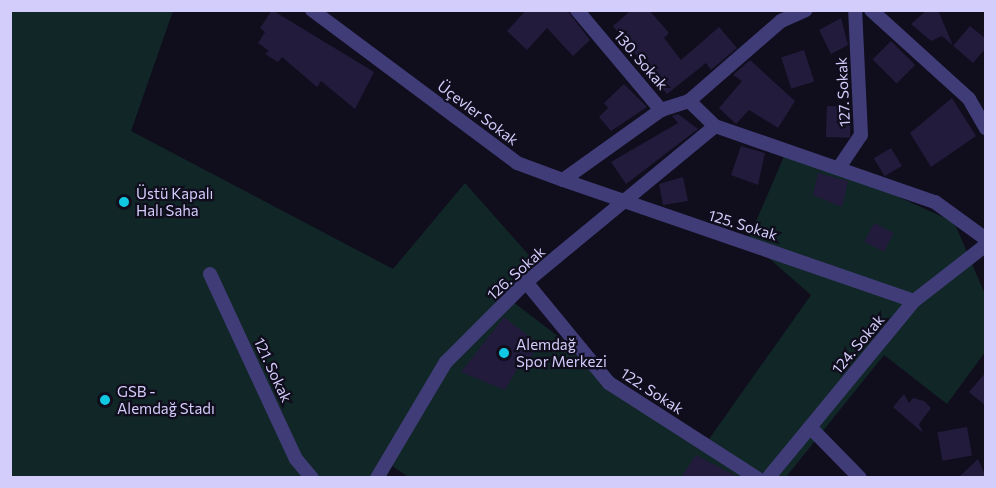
<!DOCTYPE html>
<html>
<head>
<meta charset="utf-8">
<style>
	body { margin:0 }
	#map { position:relative; width:996px; height:488px; overflow:hidden; background:#100d1d; font-family:Commissioner,sans-serif }
	div>[style] { position:absolute }
	.green>* { inset:0; background:#112626 }
	.building>* { inset:0; background:#221b3c; transform-origin:0 0 }
	.street>* { height:14px; margin:-7px; padding:0 7px; transform-origin:7px; border-radius:7px; background:#403c78 }
	.dots>* { width:16px; height:16px; translate:-50% -50%; box-sizing:border-box; border:3px solid #100d1d; border-radius:50% }
	span { translate:-50% -50%; white-space:nowrap; text-align:center; line-height:1.15; -webkit-text-stroke:4.5px #100d1d; paint-order:stroke }
	.street-label { font-size:15px; color:#d3cdfb }
	.poi-label { font-size:15px; color:#d3cdfb }
	.left { translate:0 -50%; text-align:left }
	.frame { position:absolute; inset:0; border:12px solid #d3cdfb; pointer-events:none }
</style>
</head>
<body>
<div id="map">
	<div class="green">
		<i style="clip-path:polygon(10px 11px,173px 11px,131px 131px,393px 269px,465px 183px,535px 262px,504px 295px,619px 383px,709px 439px,811px 295px,748px 240px,788px 147px,954px 222px,985px 294px,985px 352px,947px 404px,884px 355px,786px 477px,410px 478px,392px 466px,386px 478px,11px 477px)"></i>
	</div>
	<div class="building">
		<i style="clip-path:polygon(272px 10px,374px 72px,355px 109px,321px 81px,317px 87px,282px 57px,278px 62px,265px 54px,269px 51px,258px 43px,265px 32px,260px 28px)"></i>
		<i style="clip-path:polygon(526px 10px,567px 10px,590px 40px,573px 56px,547px 28px,527px 50px,507px 31px)"></i>
		<i style="clip-path:polygon(631px 10px,649px 10px,669px 33px,664px 38px,681px 60px,719px 27px,737px 48px,711px 70px,706px 63px,667px 94px,613px 26px)"></i>
		<i style="clip-path:polygon(927px 10px,938px 10px,953px 46px,970px 26px,986px 39px,986px 48px,973px 63px,942px 36px,931px 41px,911px 24px)"></i>
		<i style="clip-path:polygon(841px 18px,848px 45px,831px 54px,819px 30px)"></i>
		<i style="left:891px;top:41px;width:34px;height:26px;rotate:45deg"></i>
		<i style="left:804px;top:50px;width:33px;height:24px;rotate:72deg"></i>
		<i style="clip-path:polygon(750px 60px,795px 101px,778px 128px,749px 110px,736px 124px,719px 108px,742px 81px,733px 75px)"></i>
		<i style="clip-path:polygon(624px 84px,647px 107px,611px 131px,599px 117px,608px 108px,604px 103px)"></i>
		<i style="clip-path:polygon(952px 98px,976px 136px,931px 167px,910px 133px)"></i>
		<i style="left:827px;top:106px;width:24px;height:31px;rotate:2deg"></i>
		<i style="clip-path:polygon(678px 114px,698px 129px,626px 184px,611px 162px,678px 123px,672px 116px)"></i>
		<i style="clip-path:polygon(741px 146px,765px 153px,758px 185px,731px 175px)"></i>
		<i style="left:891px;top:148px;width:21px;height:20px;rotate:59deg"></i>
		<i style="clip-path:polygon(818px 173px,848px 181px,842px 207px,813px 195px)"></i>
		<i style="clip-path:polygon(683px 177px,688px 201px,663px 205px,659px 184px)"></i>
		<i style="left:874px;top:223px;width:22px;height:21px;rotate:27deg"></i>
		<i style="clip-path:polygon(504px 317px,537px 343px,527px 368px,521px 362px,505px 390px,461px 372px)"></i>
		<i style="clip-path:polygon(986px 372px,986px 406px,969px 392px)"></i>
		<i style="clip-path:polygon(904px 394px,909px 403px,913px 398px,924px 401px,931px 408px,919px 424px,923px 433px,893px 407px)"></i>
		<i style="left:967px;top:427px;width:29px;height:30px;rotate:80deg"></i>
		<i style="clip-path:polygon(696px 455px,738px 477px,681px 477px)"></i>
		<i style="clip-path:polygon(978px 459px,986px 477px,959px 477px)"></i>
	</div>
	<div class="street">
		<i style="left:312px;top:10px;width:256px;rotate:36.7deg"></i>
		<i style="left:517px;top:163px;width:49px;rotate:20.3deg"></i>
		<i style="left:563px;top:180px;width:120px;rotate:-35.5deg"></i>
		<i style="left:577px;top:10px;width:131px;rotate:50deg"></i>
		<i style="left:661px;top:110px;width:29px;rotate:-18deg"></i>
		<i style="left:689px;top:101px;width:122px;rotate:-41deg"></i>
		<i style="left:781px;top:21px;width:27px;rotate:-24deg"></i>
		<i style="left:871px;top:10px;width:132px;rotate:42.2deg"></i>
		<i style="left:969px;top:99px;width:34px;rotate:60deg"></i>
		<i style="left:689px;top:101px;width:36px;rotate:44deg"></i>
		<i style="left:715px;top:126px;width:233px;rotate:19.1deg"></i>
		<i style="left:935px;top:202px;width:63px;rotate:36deg"></i>
		<i style="left:840px;top:166px;width:37px;rotate:-56deg"></i>
		<i style="left:861px;top:135px;width:125px;rotate:-92.7deg"></i>
		<i style="left:563px;top:180px;width:371px;rotate:19deg"></i>
		<i style="left:210px;top:274px;width:204px;rotate:65.1deg"></i>
		<i style="left:296px;top:459px;width:25px;rotate:50deg"></i>
		<i style="left:526px;top:282px;width:131px;rotate:50.6deg"></i>
		<i style="left:609px;top:383px;width:176px;rotate:32.7deg"></i>
		<i style="left:810px;top:427px;width:71px;rotate:45.6deg"></i>
		<i style="left:377px;top:478px;width:135px;rotate:-59.3deg"></i>
		<i style="left:446px;top:362px;width:113px;rotate:-45deg"></i>
		<i style="left:526px;top:282px;width:245px;rotate:-39.5deg"></i>
		<i style="left:768px;top:478px;width:229px;rotate:-50.5deg"></i>
		<i style="left:914px;top:301px;width:91px;rotate:-37.9deg"></i>
	</div>
	<div class="dots">
		<i style="left:124px;top:202px;background:#11c8e3"></i>
		<i style="left:504px;top:353px;background:#11c8e3"></i>
		<i style="left:105px;top:400px;background:#11c8e3"></i>
	</div>
	<div class="street-label">
		<span style="left:641px;top:60px;rotate:49deg">130. Sokak</span>
		<span style="left:843px;top:92px;rotate:-93deg">127. Sokak</span>
		<span style="left:478px;top:113px;rotate:37deg">Üçevler Sokak</span>
		<span style="left:743px;top:225px;rotate:17deg">125. Sokak</span>
		<span style="left:516px;top:273px;rotate:-42deg">126. Sokak</span>
		<span style="left:858px;top:344px;rotate:-50deg">124. Sokak</span>
		<span style="left:273px;top:370px;rotate:65deg">121. Sokak</span>
		<span style="left:652px;top:391px;rotate:33deg">122. Sokak</span>
	</div>
	<div class="poi-label">
		<span class="left" style="left:136px;top:202px">Üstü Kapalı<br>Halı Saha</span>
		<span class="left" style="left:516px;top:353px">Alemdağ<br>Spor Merkezi</span>
		<span class="left" style="left:117px;top:400px">GSB -<br>Alemdağ Stadı</span>
	</div>
	<div class="frame"></div>
</div>
</body>
</html>
